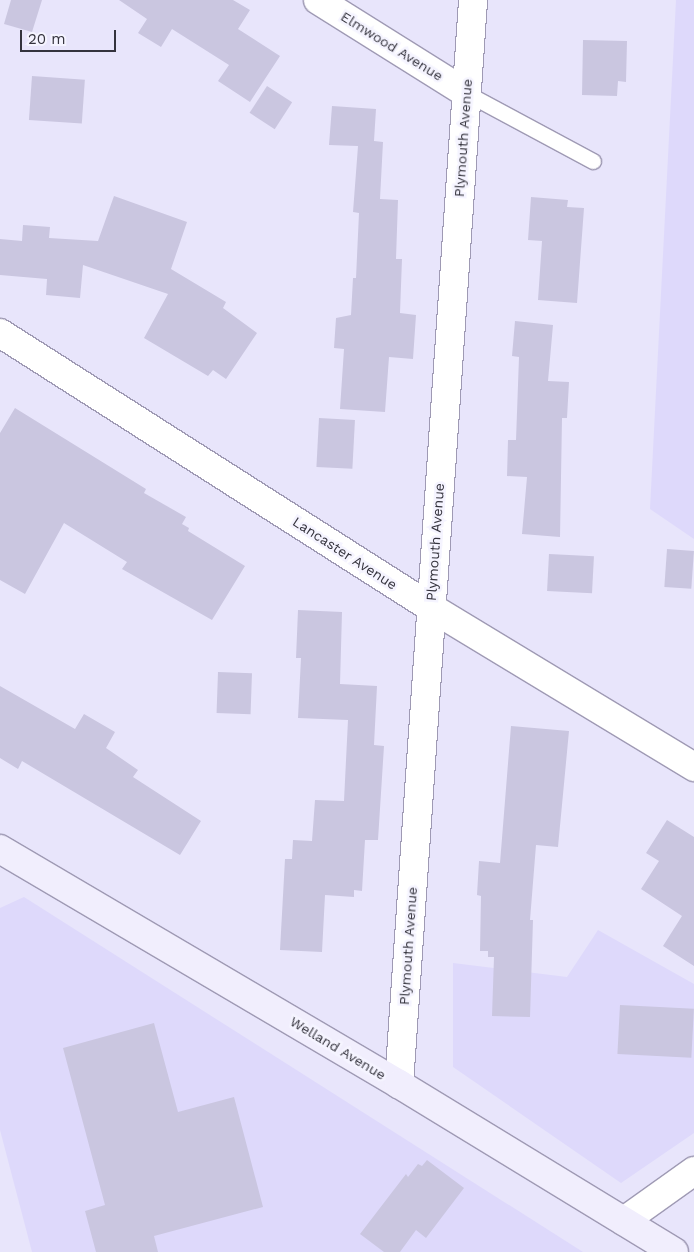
<!DOCTYPE html>
<html>
<head>
<meta charset="utf-8">
<style>
	body { margin:0 }
	#map { position:relative; width:694px; height:1252px; overflow:hidden; background:#e8e5fb; font-family:"Work Sans",sans-serif }
	div>[style] { position:absolute }
	.built>* { inset:0; background:#ded9fb }
	.building>* { inset:0; background:#cac6e0; transform-origin:0 0 }
	.roads { filter:drop-shadow(1px 0 #9f9ab4) drop-shadow(-1px 0 #9f9ab4) drop-shadow(0 1px #9f9ab4) drop-shadow(0 -1px #9f9ab4) }
	.service>* { height:15px; margin:-7.5px; padding:0 7.5px; transform-origin:7.5px; border-radius:7.5px; background:#fff }
	.minor>* { height:28px; margin:-14px; padding:0 14px; transform-origin:14px; border-radius:14px; background:#fff }
	.secondary>* { height:28px; margin:-14px; padding:0 14px; transform-origin:14px; border-radius:14px; background:#f1eefd }
	span { translate:-50% -50%; white-space:nowrap; text-align:center; line-height:1.15; -webkit-text-stroke:5px #f5f4ff; paint-order:stroke }
	.street-label { font-size:14px; color:#34333d }
	.scale { position:absolute; left:20px; top:30px; width:96px; height:22px; box-sizing:border-box; border:2px solid #34333d; border-top:0; padding-left:6px; font-size:15px; line-height:18px; white-space:nowrap; color:#34333d; -webkit-text-stroke:4px #f5f4ff; paint-order:stroke }
</style>
</head>
<body>
<div id="map">
	<div class="built">
		<i style="clip-path:polygon(676px 0,694px 0,694px 539px,650px 509px)"></i>
		<i style="clip-path:polygon(24px 897px,583px 1252px,32px 1252px,0 1130px,0 908px)"></i>
		<i style="clip-path:polygon(598px 930px,694px 984px,694px 1133px,621px 1183px,453px 1067px,453px 963px,567px 977px)"></i>
	</div>
	<div class="building">
		<i style="clip-path:polygon(11px 0,42px 0,32px 32px,4px 24px)"></i>
		<i style="clip-path:polygon(119px 0,233px 0,250px 10px,238px 29px,280px 56px,250px 102px,218px 81px,229px 65px,172px 29px,161px 47px,138px 33px,147px 19px)"></i>
		<i style="clip-path:polygon(583px 40px,627px 41px,626px 82px,618px 81px,617px 96px,582px 95px)"></i>
		<i style="left:32px;top:76px;width:53px;height:44px;rotate:4deg"></i>
		<i style="left:267px;top:86px;width:30px;height:32px;rotate:33deg"></i>
		<i style="clip-path:polygon(332px 106px,376px 109px,374px 141px,383px 142px,380px 199px,398px 200px,396px 259px,402px 259px,400px 313px,416px 315px,413px 359px,389px 357px,385px 412px,340px 409px,344px 349px,334px 348px,336px 318px,351px 315px,353px 278px,356px 278px,359px 213px,353px 212px,358px 146px,329px 145px)"></i>
		<i style="clip-path:polygon(114px 196px,187px 222px,171px 269px,226px 302px,223px 308px,257px 333px,226px 379px,213px 370px,208px 376px,144px 338px,168px 294px,83px 265px,80px 298px,46px 295px,47px 279px,0 275px,0 239px,22px 241px,23px 225px,50px 227px,49px 238px,98px 241px)"></i>
		<i style="clip-path:polygon(531px 197px,568px 200px,567px 207px,584px 208px,577px 303px,538px 300px,542px 241px,528px 240px)"></i>
		<i style="clip-path:polygon(515px 321px,553px 325px,548px 381px,569px 382px,567px 418px,562px 418px,560px 537px,522px 534px,527px 477px,507px 476px,508px 440px,516px 440px,519px 357px,512px 356px)"></i>
		<i style="clip-path:polygon(15px 408px,146px 489px,144px 493px,186px 517px,182px 524px,189px 528px,188px 531px,245px 566px,212px 620px,122px 569px,127px 562px,64px 523px,25px 594px,0 580px,0 433px)"></i>
		<i style="left:319px;top:418px;width:36px;height:49px;rotate:3deg"></i>
		<i style="left:667px;top:549px;width:27px;height:38px;rotate:4deg"></i>
		<i style="left:549px;top:554px;width:45px;height:37px;rotate:3deg"></i>
		<i style="clip-path:polygon(298px 610px,342px 612px,340px 684px,377px 686px,374px 745px,384px 746px,378px 840px,365px 840px,362px 891px,354px 890px,354px 897px,325px 895px,322px 952px,280px 950px,285px 859px,292px 859px,293px 840px,312px 841px,315px 800px,344px 801px,348px 720px,298px 718px,301px 658px,296px 658px)"></i>
		<i style="left:218px;top:672px;width:34px;height:41px;rotate:2deg"></i>
		<i style="clip-path:polygon(0 686px,75px 729px,84px 714px,115px 732px,106px 748px,138px 770px,133px 777px,201px 821px,180px 855px,22px 761px,18px 769px,0 758px)"></i>
		<i style="clip-path:polygon(511px 726px,569px 731px,558px 847px,536px 845px,530px 920px,533px 920px,530px 1017px,492px 1016px,494px 957px,488px 957px,488px 951px,480px 951px,481px 896px,477px 895px,479px 861px,500px 863px)"></i>
		<i style="clip-path:polygon(667px 820px,694px 837px,694px 966px,663px 946px,682px 916px,641px 889px,659px 861px,646px 853px)"></i>
		<i style="left:620px;top:1005px;width:74px;height:49px;rotate:3deg"></i>
		<i style="clip-path:polygon(154px 1023px,178px 1112px,234px 1097px,263px 1207px,154px 1236px,158px 1252px,96px 1252px,85px 1211px,105px 1205px,63px 1048px)"></i>
		<i style="clip-path:polygon(427px 1160px,464px 1188px,426px 1238px,416px 1230px,400px 1252px,384px 1252px,360px 1234px,406px 1174px,408px 1177px,418px 1164px,422px 1166px)"></i>
	</div>
	<div class="roads">
		<div class="service">
			<i style="left:466px;top:93px;width:144px;rotate:28.2deg"></i>
		</div>
		<div class="minor">
			<i style="left:318px;top:0;width:175px;rotate:32.1deg"></i>
			<i style="left:0;top:333px;width:510px;rotate:32.51deg"></i>
			<i style="left:430px;top:607px;width:309px;rotate:31.2deg"></i>
			<i style="left:399px;top:1084px;width:1087px;rotate:-86.09deg"></i>
			<i style="left:624px;top:1221px;width:86px;rotate:-35.5deg"></i>
		</div>
		<div class="secondary">
			<i style="left:0;top:849px;width:463px;rotate:30.5deg"></i>
			<i style="left:399px;top:1084px;width:322px;rotate:31.4deg"></i>
		</div>
	</div>
	<div class="street-label">
		<span style="left:392px;top:46px;rotate:32deg">Elmwood Avenue</span>
		<span style="left:463px;top:138px;rotate:-86deg">Plymouth Avenue</span>
		<span style="left:435px;top:542px;rotate:-86deg">Plymouth Avenue</span>
		<span style="left:345px;top:553px;rotate:33deg">Lancaster Avenue</span>
		<span style="left:408px;top:946px;rotate:-86deg">Plymouth Avenue</span>
		<span style="left:338px;top:1048px;rotate:31deg">Welland Avenue</span>
	</div>
	<div class="scale">20 m</div>
</div>
</body>
</html>
